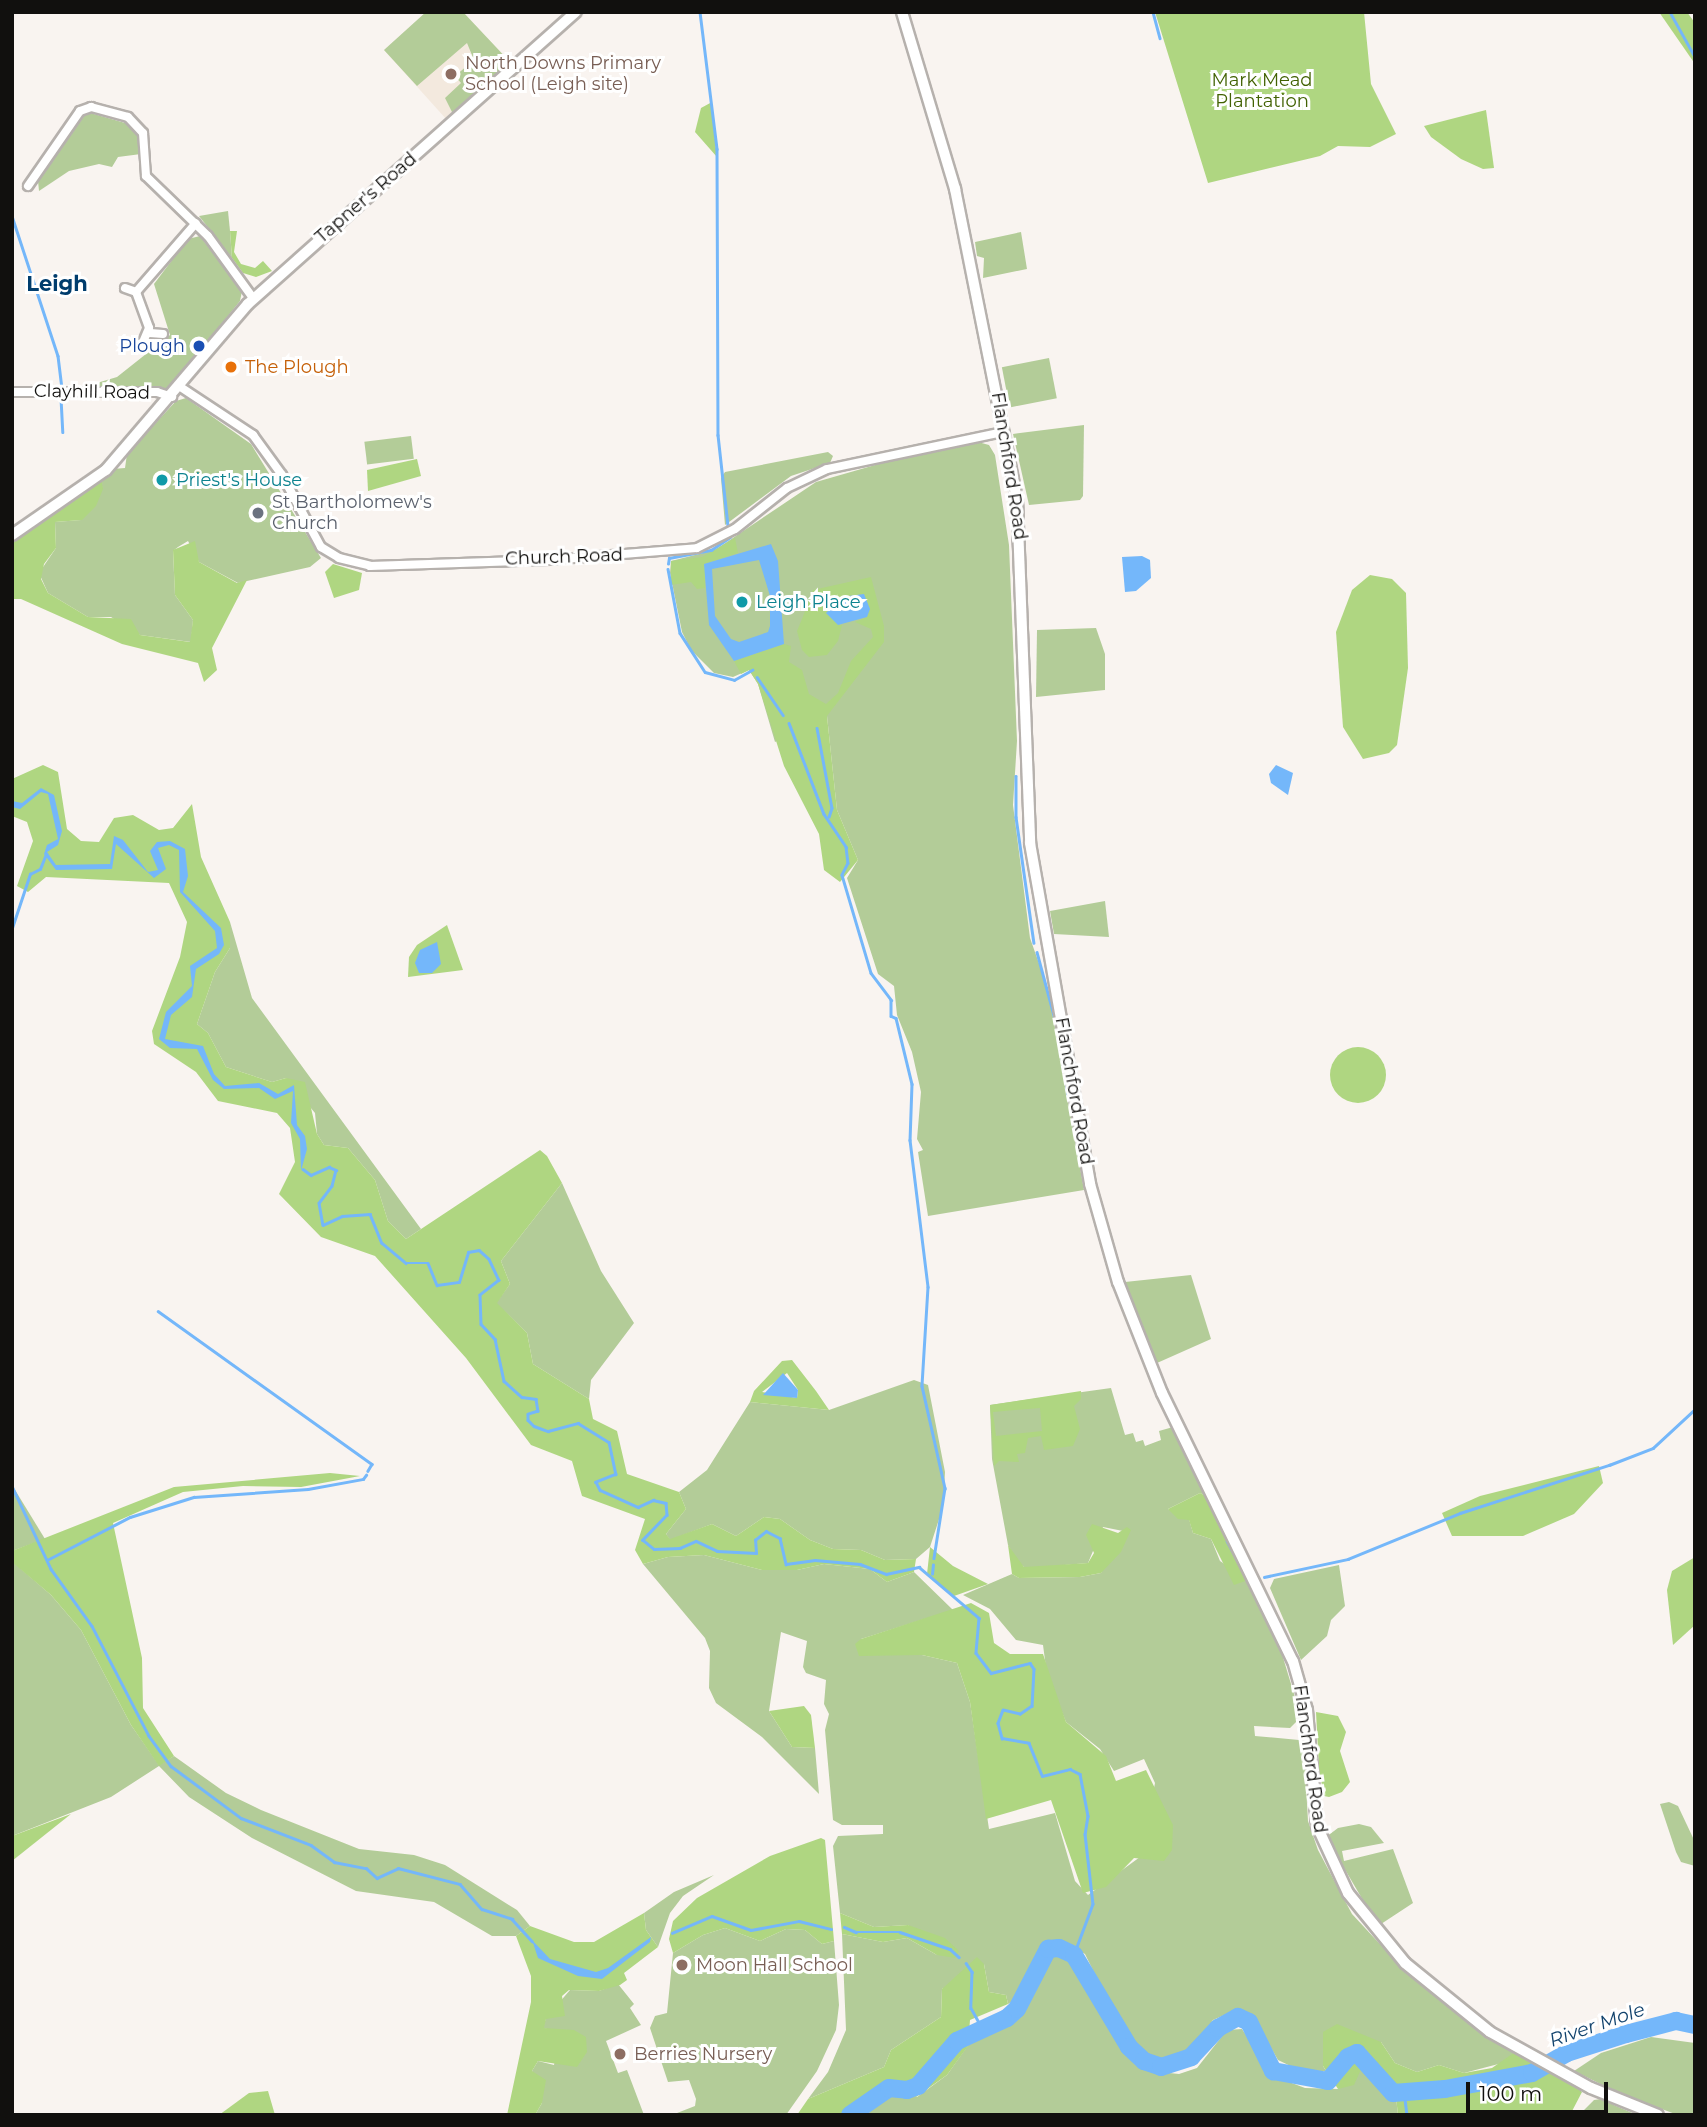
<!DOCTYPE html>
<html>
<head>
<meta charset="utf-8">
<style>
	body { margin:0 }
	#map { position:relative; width:1707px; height:2127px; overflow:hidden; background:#f9f4f0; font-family:Montserrat,sans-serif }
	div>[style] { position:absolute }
	.built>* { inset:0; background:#f3e9de }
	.green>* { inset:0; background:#b3cc98; transform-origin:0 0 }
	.forest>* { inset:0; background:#afd681 }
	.round { border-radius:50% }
	.water>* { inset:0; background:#74b7fa }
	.stream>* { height:2.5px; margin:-1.25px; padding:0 1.25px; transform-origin:1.25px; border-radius:1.25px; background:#74b7fa }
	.river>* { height:18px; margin:-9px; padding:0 9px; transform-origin:9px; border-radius:9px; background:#74b7fa }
	.roads { filter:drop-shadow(2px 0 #b6b1ad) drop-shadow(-2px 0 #b6b1ad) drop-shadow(0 2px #b6b1ad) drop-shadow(0 -2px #b6b1ad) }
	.minor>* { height:8px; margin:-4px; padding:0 4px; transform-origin:4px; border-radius:4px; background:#fff }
	.tertiary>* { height:10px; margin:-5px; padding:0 5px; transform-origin:5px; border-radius:5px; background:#fff }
	.dots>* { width:19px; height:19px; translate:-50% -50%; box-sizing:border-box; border:4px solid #fff; border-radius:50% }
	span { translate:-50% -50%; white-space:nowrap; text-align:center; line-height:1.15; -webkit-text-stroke:6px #fff; paint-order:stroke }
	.education-label { font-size:18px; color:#785e54 }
	.left { translate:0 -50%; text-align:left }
	.park-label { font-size:18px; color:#426203 }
	.street-label { font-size:18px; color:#11100e }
	.transit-label { font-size:18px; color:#164399 }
	.right { translate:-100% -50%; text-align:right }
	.food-label { font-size:18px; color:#c56008 }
	.culture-label { font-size:18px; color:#0d838f }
	.worship-label { font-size:18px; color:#5b616d }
	.water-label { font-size:19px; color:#12436d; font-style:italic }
	.quarter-label { font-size:21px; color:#003d6d; font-weight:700 }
	.frame { position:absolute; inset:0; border:14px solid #11100e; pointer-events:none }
	.scale { position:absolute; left:1466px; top:2082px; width:142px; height:32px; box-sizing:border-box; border:4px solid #11100e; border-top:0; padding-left:9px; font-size:21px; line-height:24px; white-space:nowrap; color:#11100e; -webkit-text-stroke:5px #fff; paint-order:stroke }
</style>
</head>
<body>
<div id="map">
	<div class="built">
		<i style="clip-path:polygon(426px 12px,463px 12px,510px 62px,447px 120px,384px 50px)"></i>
	</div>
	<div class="green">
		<i style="clip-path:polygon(426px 12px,463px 12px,510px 62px,453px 114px,445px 98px,461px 83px,455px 76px,474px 60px,467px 43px,417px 86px,384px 50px)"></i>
		<i style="clip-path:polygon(87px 112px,132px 125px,141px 141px,141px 154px,118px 157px,112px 167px,99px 164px,69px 171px,39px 191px,38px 181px)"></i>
		<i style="clip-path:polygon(228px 211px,230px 231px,232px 258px,199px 216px)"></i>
		<i style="clip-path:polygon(1021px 232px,1027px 269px,983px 278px,984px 258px,977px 256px,975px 242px)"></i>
		<i style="clip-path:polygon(200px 236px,242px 291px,240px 301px,170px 388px,80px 388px,117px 377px,170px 335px,154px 284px,188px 239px)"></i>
		<i style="left:1049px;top:358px;width:41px;height:48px;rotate:79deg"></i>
		<i style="clip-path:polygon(186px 398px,251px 444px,321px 558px,310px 567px,238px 583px,199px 562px,188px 541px,178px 547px,173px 551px,175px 595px,193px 620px,191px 642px,140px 635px,111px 617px,88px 617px,48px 593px,39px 573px,56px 548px,55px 522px,81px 520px,101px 478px,112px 469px,125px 468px,127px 454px,176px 401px)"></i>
		<i style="clip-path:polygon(1084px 425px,1083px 496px,1080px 500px,1029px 505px,1013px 434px)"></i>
		<i style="left:411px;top:436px;width:23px;height:47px;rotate:83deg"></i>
		<i style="clip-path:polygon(978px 442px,989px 445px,995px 455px,1009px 545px,1017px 741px,1013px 805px,1030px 938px,1048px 989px,1084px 1190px,928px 1216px,918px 1152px,923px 1150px,917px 1139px,921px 1092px,912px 1052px,897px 1015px,894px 986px,878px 974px,847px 878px,858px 860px,837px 810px,827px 716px,775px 742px,758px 684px,749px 670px,733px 677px,714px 673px,691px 650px,682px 632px,670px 573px,671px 561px,715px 550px,816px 482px,910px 455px)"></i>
		<i style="clip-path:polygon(828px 452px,833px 456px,830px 463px,791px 476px,725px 525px,721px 478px,725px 472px)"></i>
		<i style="clip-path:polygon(1096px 628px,1105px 654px,1105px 690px,1036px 697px,1037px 630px)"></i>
		<i style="clip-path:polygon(1105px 901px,1109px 937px,1054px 934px,1050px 911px)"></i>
		<i style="clip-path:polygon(230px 922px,252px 998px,421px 1229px,406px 1239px,388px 1221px,375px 1180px,348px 1148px,324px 1145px,317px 1134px,315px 1113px,286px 1078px,272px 1082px,226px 1067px,208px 1033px,197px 1024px,215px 972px,230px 948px)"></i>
		<i style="clip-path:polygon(562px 1183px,601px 1271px,634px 1323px,591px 1380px,589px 1399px,533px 1364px,527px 1333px,496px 1303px,510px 1284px,501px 1261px)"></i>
		<i style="clip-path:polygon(1191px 1275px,1211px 1339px,1157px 1363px,1125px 1282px)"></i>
		<i style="clip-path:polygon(914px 1380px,928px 1385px,945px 1472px,943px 1507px,930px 1547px,916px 1559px,885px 1560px,861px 1550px,833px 1549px,810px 1540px,780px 1519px,764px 1517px,736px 1536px,712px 1524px,670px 1540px,666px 1534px,686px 1509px,679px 1492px,707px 1470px,750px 1402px,829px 1410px)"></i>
		<i style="clip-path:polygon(1111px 1388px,1125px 1435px,1133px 1433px,1136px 1442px,1143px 1440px,1145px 1446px,1161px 1440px,1159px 1431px,1173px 1427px,1206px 1496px,1200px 1493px,1168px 1509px,1189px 1519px,1193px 1533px,1211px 1539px,1220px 1561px,1248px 1580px,1278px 1641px,1301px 1717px,1290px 1728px,1254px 1726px,1255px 1736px,1299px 1740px,1304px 1751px,1308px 1821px,1318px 1850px,1352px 1914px,1404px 1970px,1487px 2036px,1515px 2052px,1506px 2062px,1464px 2073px,1439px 2065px,1417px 2072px,1395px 2063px,1381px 2042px,1323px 2066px,1326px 2071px,1303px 2072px,1278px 2060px,1253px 2016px,1236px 2010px,1213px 2020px,1184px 2059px,1156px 2062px,1144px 2056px,1122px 2029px,1085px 1954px,1064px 1941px,1051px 1941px,1041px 1946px,1013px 2001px,1008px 2004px,1006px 1995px,989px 1992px,984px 1964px,942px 1989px,941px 2017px,891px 2050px,884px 2067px,808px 2099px,828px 2072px,846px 2030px,842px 1934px,883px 1942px,907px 1938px,937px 1955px,908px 1925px,874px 1927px,840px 1913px,833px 1846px,838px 1836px,883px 1834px,883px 1825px,842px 1825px,833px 1820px,825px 1730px,829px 1714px,824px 1704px,826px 1680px,806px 1673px,803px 1667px,807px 1641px,781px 1632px,769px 1711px,792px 1747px,815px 1748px,819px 1794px,762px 1737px,716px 1703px,709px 1688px,710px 1651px,705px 1638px,643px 1564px,668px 1557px,704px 1555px,762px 1570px,797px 1570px,824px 1564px,870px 1569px,887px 1582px,914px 1572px,953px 1610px,861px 1639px,870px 1655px,922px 1655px,957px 1663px,970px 1702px,989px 1829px,1055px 1813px,1075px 1881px,1088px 1895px,1140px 1857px,1155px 1783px,1144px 1759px,1114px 1771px,1100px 1749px,1066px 1722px,1047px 1675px,1043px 1645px,1016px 1640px,990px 1609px,963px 1595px,1012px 1574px,1019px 1578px,1080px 1577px,1101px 1573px,1123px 1531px,1103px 1527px,1088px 1563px,1041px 1567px,1024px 1567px,1017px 1561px,1008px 1545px,992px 1459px,990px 1405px)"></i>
		<i style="clip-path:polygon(12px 1485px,45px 1539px,12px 1551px)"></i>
		<i style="clip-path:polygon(13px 1562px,51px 1595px,81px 1630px,131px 1725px,159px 1765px,174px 1756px,226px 1793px,261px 1810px,359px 1849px,414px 1855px,445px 1865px,517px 1910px,530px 1926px,516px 1936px,492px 1936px,434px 1902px,356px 1891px,252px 1838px,189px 1797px,159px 1766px,111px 1797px,12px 1836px)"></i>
		<i style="clip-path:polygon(1339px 1565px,1345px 1606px,1331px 1620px,1327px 1636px,1301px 1660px,1270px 1588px,1274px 1579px)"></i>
		<i style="clip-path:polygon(1669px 1802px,1678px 1806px,1695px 1842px,1695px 1866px,1681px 1862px,1676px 1852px,1660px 1804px)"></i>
		<i style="clip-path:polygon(1359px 1824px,1371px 1827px,1384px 1843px,1342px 1851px,1344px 1861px,1393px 1849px,1413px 1903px,1378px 1926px,1326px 1837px,1338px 1828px)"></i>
		<i style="clip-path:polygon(714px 1875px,683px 1896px,670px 1913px,658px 1947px,646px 1930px,644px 1913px,674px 1892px)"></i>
		<i style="clip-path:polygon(725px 1928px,760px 1941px,786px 1929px,805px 1930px,822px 1944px,834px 1941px,839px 2005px,836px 2030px,817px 2071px,786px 2115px,677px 2113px,695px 2106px,696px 2099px,689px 2080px,668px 2082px,650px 2028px,655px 2016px,667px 2013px,673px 1953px,703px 1935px)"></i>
		<i style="clip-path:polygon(1057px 1953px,1073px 1960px,1123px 2049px,1150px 2071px,1179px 2074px,1197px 2068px,1227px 2030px,1242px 2029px,1273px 2076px,1305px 2088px,1338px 2089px,1367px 2056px,1395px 2088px,1398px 2115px,867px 2115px,883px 2097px,896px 2093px,917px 2097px,947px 2075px,976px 2034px,1011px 2021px,1032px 1995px,1049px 1957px)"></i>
		<i style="clip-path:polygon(618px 1984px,634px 2004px,630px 2008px,641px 2025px,606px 2041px,618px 2073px,627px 2070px,644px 2115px,535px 2115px,542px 2103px,532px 2071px,538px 2061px,554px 2065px,560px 2032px,543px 2028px,546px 2018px,570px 1990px,599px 1991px)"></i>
		<i style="clip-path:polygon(1651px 2037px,1695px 2043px,1695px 2115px,1678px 2115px,1621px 2094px,1574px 2071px,1601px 2053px)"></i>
		<i style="clip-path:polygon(1601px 2099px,1616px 2106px,1637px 2115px,1579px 2115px,1594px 2100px)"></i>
	</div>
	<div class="forest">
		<i style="clip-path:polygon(1155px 12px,1364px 12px,1371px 84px,1396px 134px,1370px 147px,1338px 146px,1320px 156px,1208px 183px)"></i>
		<i style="clip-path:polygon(1659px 12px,1687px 12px,1695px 23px,1695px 64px)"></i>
		<i style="clip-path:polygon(712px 102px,712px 114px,717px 157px,695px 132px,701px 108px)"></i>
		<i style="clip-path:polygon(1486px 110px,1494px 168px,1483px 169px,1461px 159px,1431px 137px,1424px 126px)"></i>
		<i style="clip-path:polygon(230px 231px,237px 231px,234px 252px,241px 264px,255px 268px,263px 261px,272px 271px,256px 277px,243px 273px,232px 258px)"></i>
		<i style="clip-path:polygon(417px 459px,421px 476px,368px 491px,367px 470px)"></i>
		<i style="clip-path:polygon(101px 478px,103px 489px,96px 506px,82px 520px,55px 522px,56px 548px,44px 564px,41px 579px,48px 593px,88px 617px,131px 619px,140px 635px,190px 642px,193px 620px,175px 595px,173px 550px,195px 541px,199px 562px,237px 583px,247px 580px,212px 648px,217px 670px,204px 682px,198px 663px,122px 644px,21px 599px,12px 599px,12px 543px)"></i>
		<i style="clip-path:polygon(735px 538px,738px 553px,705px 564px,705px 588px,697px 589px,691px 582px,671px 585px,671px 561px,702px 557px)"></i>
		<i style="clip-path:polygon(333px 564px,362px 573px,359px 590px,334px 598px,325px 572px)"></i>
		<i style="clip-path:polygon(1370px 575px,1392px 579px,1406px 593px,1408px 668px,1397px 745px,1389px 753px,1363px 759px,1343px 727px,1336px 632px,1352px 590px)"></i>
		<i style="clip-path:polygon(871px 577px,884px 626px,884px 642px,827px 716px,837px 810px,858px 860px,840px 882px,824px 870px,819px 834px,784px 766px,758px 684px,749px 670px,741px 674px,734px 661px,784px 644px,791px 646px,789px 662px,802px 670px,809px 694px,826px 704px,838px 693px,851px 661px,873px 637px,871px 629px,855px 622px,867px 617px,864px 594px,842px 597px,839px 604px,829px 607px,838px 625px,842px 625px,838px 641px,827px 655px,809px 657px,802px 650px,797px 631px,802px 619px,813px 590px)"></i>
		<i style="clip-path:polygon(43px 765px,58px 772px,67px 829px,81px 841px,99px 842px,114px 818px,133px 815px,159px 830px,173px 828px,192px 804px,201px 857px,230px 922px,230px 948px,215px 972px,197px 1024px,208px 1033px,226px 1067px,272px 1082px,286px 1078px,305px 1082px,317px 1134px,324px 1145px,348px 1148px,375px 1180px,388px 1221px,406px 1239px,540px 1150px,547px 1156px,562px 1183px,501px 1261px,510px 1284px,497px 1303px,527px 1333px,533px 1364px,589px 1399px,593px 1419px,617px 1431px,627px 1474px,679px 1492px,686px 1509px,666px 1534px,670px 1539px,712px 1524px,736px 1536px,764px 1517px,780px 1519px,810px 1540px,833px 1549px,861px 1550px,885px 1560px,916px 1559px,914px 1572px,887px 1582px,870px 1569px,824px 1564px,797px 1570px,762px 1570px,704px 1555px,668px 1557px,643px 1564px,635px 1550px,645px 1519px,582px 1496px,572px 1461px,531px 1445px,466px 1358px,375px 1256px,321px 1237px,279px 1194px,295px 1162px,290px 1128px,277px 1113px,218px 1101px,196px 1072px,154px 1044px,152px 1031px,180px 957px,187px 922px,169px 883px,46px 877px,28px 892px,17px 886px,33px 841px,27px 822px,12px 816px,12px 779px)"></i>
		<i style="clip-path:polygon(447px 925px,463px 970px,408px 977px,409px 957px,417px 945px)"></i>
		<i class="round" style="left:1330px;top:1047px;width:56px;height:56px"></i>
		<i style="clip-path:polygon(evenodd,792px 1360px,816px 1391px,829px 1410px,750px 1402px,754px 1391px,782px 1361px,792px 1360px,787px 1373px,798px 1390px,797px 1398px,762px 1392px,787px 1373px)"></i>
		<i style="clip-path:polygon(evenodd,1081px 1391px,1081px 1399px,1074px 1406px,1080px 1429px,1073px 1446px,1044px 1450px,1041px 1436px,1028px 1438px,1025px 1453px,1017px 1454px,1019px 1462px,999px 1461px,994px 1466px,990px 1405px,1081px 1391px,1040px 1408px,1042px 1431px,996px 1436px,993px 1412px,1040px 1408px)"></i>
		<i style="clip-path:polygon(1599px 1466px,1603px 1483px,1574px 1514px,1523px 1536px,1452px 1536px,1442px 1513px,1480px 1496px)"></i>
		<i style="clip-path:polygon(330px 1473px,360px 1476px,301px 1487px,243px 1486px,183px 1492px,113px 1523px,142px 1658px,143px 1708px,174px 1756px,159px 1766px,131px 1725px,81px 1630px,51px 1595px,12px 1562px,12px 1551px,174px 1487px)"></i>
		<i style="clip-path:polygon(1200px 1493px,1206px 1496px,1248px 1580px,1234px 1585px,1211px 1539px,1193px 1533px,1189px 1520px,1178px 1519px,1168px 1509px)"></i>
		<i style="clip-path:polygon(1092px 1524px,1118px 1533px,1127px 1527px,1131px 1530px,1121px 1552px,1101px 1573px,1080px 1577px,1019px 1578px,1012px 1574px,1008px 1545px,1024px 1567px,1088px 1563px,1094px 1553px,1086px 1535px)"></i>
		<i style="clip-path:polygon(930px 1547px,953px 1566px,988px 1584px,954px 1596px,927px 1574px)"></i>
		<i style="clip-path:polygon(1695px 1557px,1695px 1625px,1673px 1645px,1667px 1590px,1672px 1571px)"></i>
		<i style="clip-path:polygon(971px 1603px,989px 1613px,994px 1643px,1010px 1654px,1043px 1654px,1066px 1722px,1106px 1756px,1116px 1781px,1146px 1770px,1173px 1825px,1172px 1850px,1164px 1861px,1134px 1858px,1106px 1887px,1083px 1893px,1051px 1800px,986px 1819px,970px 1702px,957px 1663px,922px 1655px,859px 1656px,855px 1644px,861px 1639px)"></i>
		<i style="clip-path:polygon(804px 1706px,811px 1715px,815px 1748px,792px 1747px,769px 1711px)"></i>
		<i style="clip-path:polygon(1316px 1712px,1338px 1716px,1346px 1732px,1340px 1751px,1350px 1782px,1342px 1792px,1329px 1797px,1324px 1796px,1319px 1769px)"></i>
		<i style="clip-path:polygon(71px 1814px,12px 1861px,12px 1836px)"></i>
		<i style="clip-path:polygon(821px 1838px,825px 1840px,834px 1941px,822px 1944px,805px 1930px,786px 1929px,760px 1941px,725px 1928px,703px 1935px,673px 1953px,669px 1939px,673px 1921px,697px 1898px,770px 1856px)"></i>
		<i style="clip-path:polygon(644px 1913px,646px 1930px,658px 1947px,624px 1973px,627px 1980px,620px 1985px,599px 1991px,569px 1990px,562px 1996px,565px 2016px,546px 2019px,544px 2028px,574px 2030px,586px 2037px,587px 2052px,577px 2067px,538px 2061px,532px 2071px,546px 2080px,542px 2103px,535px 2115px,507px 2115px,531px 2002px,531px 1976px,516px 1936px,530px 1926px,574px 1942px,594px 1942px)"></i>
		<i style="clip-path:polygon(840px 1913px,874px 1927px,908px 1925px,945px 1938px,959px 1951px,955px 1958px,937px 1955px,907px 1938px,883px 1942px,842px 1934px)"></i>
		<i style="clip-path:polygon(977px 1957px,984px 1964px,989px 1992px,1006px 1995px,1008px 2004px,970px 2020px,968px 2046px,947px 2075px,916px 2097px,896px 2093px,883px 2097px,867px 2115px,797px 2115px,808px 2099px,884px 2067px,891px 2050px,941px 2017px,942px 1989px)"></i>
		<i style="clip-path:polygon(1337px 2024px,1381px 2042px,1395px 2063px,1417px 2072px,1439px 2065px,1464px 2073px,1492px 2068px,1515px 2052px,1565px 2077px,1582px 2092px,1570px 2115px,1398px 2115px,1395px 2088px,1367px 2056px,1354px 2085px,1338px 2089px,1323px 2066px,1323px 2032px)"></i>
		<i style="clip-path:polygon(268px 2091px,275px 2115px,219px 2115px,249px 2093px)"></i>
	</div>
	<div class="water">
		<i style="clip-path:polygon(evenodd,771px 544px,778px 561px,784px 644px,734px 661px,709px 625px,704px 564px,771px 544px,759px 560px,770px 596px,770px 626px,768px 632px,739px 642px,731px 639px,715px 616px,712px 569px,759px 560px)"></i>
		<i style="clip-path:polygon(1142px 556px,1150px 560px,1151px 578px,1136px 591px,1125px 592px,1122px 557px)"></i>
		<i style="clip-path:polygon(864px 594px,870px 609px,867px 617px,838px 625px,826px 613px,842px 597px)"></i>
		<i style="clip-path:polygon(1276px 765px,1293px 773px,1288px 795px,1271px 783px,1269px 774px)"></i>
		<i style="clip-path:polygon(41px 788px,54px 795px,62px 831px,58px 845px,47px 852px,56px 865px,110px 864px,114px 836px,123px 840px,148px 872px,158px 870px,150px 851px,157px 842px,170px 841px,185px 849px,188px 876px,183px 892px,221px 928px,224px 945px,219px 954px,196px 969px,192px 997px,171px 1015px,165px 1039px,203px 1046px,214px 1074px,225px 1086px,259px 1083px,278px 1094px,294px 1085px,297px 1125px,305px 1136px,307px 1149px,301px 1171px,300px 1139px,291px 1123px,293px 1091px,275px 1099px,259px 1088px,224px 1089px,213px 1080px,197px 1049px,170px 1048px,159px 1039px,166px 1012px,192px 986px,190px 966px,217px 948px,215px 931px,180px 892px,179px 850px,169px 845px,158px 848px,166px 869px,154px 878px,116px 844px,112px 869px,56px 870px,44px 854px,47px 845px,58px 839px,48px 794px,41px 792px,20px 809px,12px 807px,12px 801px,22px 803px)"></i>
		<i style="clip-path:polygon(437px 942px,441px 964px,432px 973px,419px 973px,415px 963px,420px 950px)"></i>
		<i style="clip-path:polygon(783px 1373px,798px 1390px,797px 1398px,763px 1395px)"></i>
		<i style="clip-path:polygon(651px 1937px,650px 1942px,602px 1979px,578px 1976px,538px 1958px,532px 1940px,550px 1959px,596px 1972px,608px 1968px)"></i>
	</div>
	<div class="stream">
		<i style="left:700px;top:12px;width:138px;rotate:82.9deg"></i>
		<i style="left:717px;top:149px;width:286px;rotate:89.8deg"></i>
		<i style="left:718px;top:435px;width:92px;rotate:83.7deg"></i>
		<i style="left:1153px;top:12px;width:27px;rotate:75deg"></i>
		<i style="left:1670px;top:12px;width:51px;rotate:60.9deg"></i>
		<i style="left:12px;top:216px;width:147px;rotate:71.8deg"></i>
		<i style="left:58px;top:356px;width:31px;rotate:83deg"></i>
		<i style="left:61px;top:398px;width:34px;rotate:87deg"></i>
		<i style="left:668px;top:564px;width:6px;rotate:-81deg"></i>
		<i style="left:669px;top:558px;width:43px;rotate:-10.8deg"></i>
		<i style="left:711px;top:550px;width:23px;rotate:-34deg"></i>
		<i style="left:668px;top:569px;width:65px;rotate:79.4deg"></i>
		<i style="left:680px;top:633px;width:46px;rotate:57.3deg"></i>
		<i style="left:705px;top:672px;width:30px;rotate:15deg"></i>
		<i style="left:734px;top:680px;width:21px;rotate:-29deg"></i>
		<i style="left:757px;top:677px;width:46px;rotate:55.6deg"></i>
		<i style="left:789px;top:723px;width:97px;rotate:69deg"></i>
		<i style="left:824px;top:814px;width:40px;rotate:56deg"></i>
		<i style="left:846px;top:847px;width:16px;rotate:83deg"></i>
		<i style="left:848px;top:863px;width:13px;rotate:117deg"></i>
		<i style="left:842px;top:875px;width:102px;rotate:73.5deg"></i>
		<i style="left:871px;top:973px;width:34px;rotate:53deg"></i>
		<i style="left:891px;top:1000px;width:16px;rotate:90deg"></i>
		<i style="left:891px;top:1016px;width:5px;rotate:22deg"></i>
		<i style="left:896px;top:1018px;width:68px;rotate:76.4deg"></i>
		<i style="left:912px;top:1084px;width:56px;rotate:92deg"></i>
		<i style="left:910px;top:1140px;width:148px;rotate:83deg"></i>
		<i style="left:928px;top:1287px;width:99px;rotate:93.5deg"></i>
		<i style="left:922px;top:1386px;width:105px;rotate:77.3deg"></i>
		<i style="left:945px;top:1488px;width:71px;rotate:98.9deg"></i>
		<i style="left:817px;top:728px;width:81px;rotate:79.4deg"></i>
		<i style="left:832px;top:808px;width:9px;rotate:108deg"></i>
		<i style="left:1016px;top:776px;width:41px;rotate:90deg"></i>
		<i style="left:1016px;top:817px;width:127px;rotate:81.9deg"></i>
		<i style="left:12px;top:928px;width:57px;rotate:-71.6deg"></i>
		<i style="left:30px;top:874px;width:11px;rotate:-27deg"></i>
		<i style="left:40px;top:869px;width:16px;rotate:-68deg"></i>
		<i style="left:1037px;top:952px;width:73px;rotate:75deg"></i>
		<i style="left:1058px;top:1033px;width:63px;rotate:80.8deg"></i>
		<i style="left:303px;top:1169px;width:10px;rotate:37deg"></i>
		<i style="left:311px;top:1175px;width:20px;rotate:-24deg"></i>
		<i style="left:329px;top:1167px;width:8px;rotate:23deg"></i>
		<i style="left:336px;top:1170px;width:16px;rotate:104deg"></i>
		<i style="left:332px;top:1186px;width:21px;rotate:127deg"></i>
		<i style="left:319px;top:1203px;width:22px;rotate:80deg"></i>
		<i style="left:323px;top:1225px;width:21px;rotate:-25deg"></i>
		<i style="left:342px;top:1216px;width:28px;rotate:-4deg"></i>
		<i style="left:370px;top:1214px;width:31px;rotate:68deg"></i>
		<i style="left:382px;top:1243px;width:31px;rotate:40deg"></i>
		<i style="left:406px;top:1263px;width:22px"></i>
		<i style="left:428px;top:1263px;width:24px;rotate:68deg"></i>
		<i style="left:437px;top:1285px;width:22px;rotate:-8deg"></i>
		<i style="left:459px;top:1282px;width:31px;rotate:-73deg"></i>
		<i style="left:468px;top:1252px;width:11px;rotate:-10deg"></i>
		<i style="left:479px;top:1250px;width:13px;rotate:42deg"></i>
		<i style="left:489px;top:1259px;width:23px;rotate:65deg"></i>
		<i style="left:499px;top:1280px;width:24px;rotate:142deg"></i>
		<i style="left:480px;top:1295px;width:29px;rotate:88deg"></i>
		<i style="left:481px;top:1324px;width:21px;rotate:47deg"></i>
		<i style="left:495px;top:1339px;width:43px;rotate:77.9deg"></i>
		<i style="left:504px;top:1381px;width:24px;rotate:42deg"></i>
		<i style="left:522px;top:1397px;width:14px;rotate:8deg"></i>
		<i style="left:536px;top:1399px;width:12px;rotate:81deg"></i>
		<i style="left:538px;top:1411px;width:10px;rotate:163deg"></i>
		<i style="left:528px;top:1414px;width:6px;rotate:90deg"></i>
		<i style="left:528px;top:1420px;width:8px;rotate:45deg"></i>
		<i style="left:534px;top:1426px;width:15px;rotate:20deg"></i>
		<i style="left:548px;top:1431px;width:31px;rotate:-15deg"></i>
		<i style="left:578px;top:1423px;width:36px;rotate:32deg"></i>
		<i style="left:609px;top:1442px;width:33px;rotate:78deg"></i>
		<i style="left:616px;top:1474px;width:22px;rotate:158deg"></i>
		<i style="left:596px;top:1482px;width:9px;rotate:63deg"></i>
		<i style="left:600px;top:1490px;width:42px;rotate:24.1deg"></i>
		<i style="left:638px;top:1507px;width:17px;rotate:-25deg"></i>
		<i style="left:653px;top:1500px;width:13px;rotate:13deg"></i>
		<i style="left:666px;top:1503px;width:12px;rotate:85deg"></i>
		<i style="left:667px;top:1515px;width:35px;rotate:134deg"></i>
		<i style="left:643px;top:1540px;width:14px;rotate:39deg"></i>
		<i style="left:654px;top:1549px;width:26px;rotate:-2deg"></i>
		<i style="left:680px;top:1548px;width:17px;rotate:-24deg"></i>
		<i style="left:696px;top:1541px;width:23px;rotate:25deg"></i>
		<i style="left:717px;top:1551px;width:39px;rotate:3deg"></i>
		<i style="left:756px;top:1553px;width:13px;rotate:-94deg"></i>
		<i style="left:755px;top:1540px;width:14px;rotate:-39deg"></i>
		<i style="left:766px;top:1531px;width:16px;rotate:27deg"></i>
		<i style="left:780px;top:1538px;width:27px;rotate:77deg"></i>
		<i style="left:786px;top:1564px;width:29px;rotate:-8deg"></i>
		<i style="left:815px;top:1560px;width:45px;rotate:5.1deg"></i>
		<i style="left:860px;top:1564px;width:28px;rotate:21deg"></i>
		<i style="left:886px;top:1574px;width:34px;rotate:-12deg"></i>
		<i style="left:919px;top:1567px;width:79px;rotate:40.4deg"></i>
		<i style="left:979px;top:1618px;width:35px;rotate:95deg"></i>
		<i style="left:976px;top:1653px;width:25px;rotate:53deg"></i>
		<i style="left:991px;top:1673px;width:40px;rotate:-14.4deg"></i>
		<i style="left:1030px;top:1663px;width:7px;rotate:56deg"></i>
		<i style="left:1034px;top:1669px;width:37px;rotate:93deg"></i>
		<i style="left:1032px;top:1706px;width:14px;rotate:146deg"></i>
		<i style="left:1020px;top:1714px;width:17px;rotate:-167deg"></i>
		<i style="left:1003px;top:1710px;width:14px;rotate:111deg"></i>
		<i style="left:998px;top:1723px;width:16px;rotate:75deg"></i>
		<i style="left:1002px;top:1738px;width:27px;rotate:10deg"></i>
		<i style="left:1029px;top:1743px;width:35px;rotate:68deg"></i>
		<i style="left:1042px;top:1776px;width:29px;rotate:-14deg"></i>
		<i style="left:1070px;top:1769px;width:11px;rotate:27deg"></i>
		<i style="left:1080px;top:1774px;width:43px;rotate:79.2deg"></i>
		<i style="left:1088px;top:1816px;width:18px;rotate:99deg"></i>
		<i style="left:1085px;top:1834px;width:70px;rotate:83.5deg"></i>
		<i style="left:1093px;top:1904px;width:54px;rotate:110.4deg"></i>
		<i style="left:158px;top:1311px;width:263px;rotate:35.6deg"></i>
		<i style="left:372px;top:1464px;width:8px;rotate:120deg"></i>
		<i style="left:12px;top:1486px;width:92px;rotate:64.8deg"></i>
		<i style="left:51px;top:1569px;width:70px;rotate:54.3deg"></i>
		<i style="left:92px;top:1626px;width:124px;rotate:62.6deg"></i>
		<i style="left:149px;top:1736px;width:37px;rotate:54deg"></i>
		<i style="left:171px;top:1766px;width:87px;rotate:36.6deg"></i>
		<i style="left:241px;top:1818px;width:75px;rotate:21.1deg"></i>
		<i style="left:311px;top:1845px;width:29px;rotate:36deg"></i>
		<i style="left:334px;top:1862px;width:33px;rotate:11deg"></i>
		<i style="left:366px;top:1868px;width:15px;rotate:42deg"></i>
		<i style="left:377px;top:1878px;width:23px;rotate:-25deg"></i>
		<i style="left:398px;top:1868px;width:64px;rotate:14.5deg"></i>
		<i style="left:460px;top:1884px;width:33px;rotate:49deg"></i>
		<i style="left:482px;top:1909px;width:32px;rotate:18deg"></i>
		<i style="left:512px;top:1919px;width:30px;rotate:48deg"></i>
		<i style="left:1227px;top:1541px;width:31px;rotate:61deg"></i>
		<i style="left:47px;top:1560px;width:93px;rotate:-27.4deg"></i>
		<i style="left:130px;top:1517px;width:67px;rotate:-17.4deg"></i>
		<i style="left:194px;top:1497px;width:114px;rotate:-4deg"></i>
		<i style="left:308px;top:1489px;width:56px;rotate:-10.3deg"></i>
		<i style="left:363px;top:1479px;width:5px;rotate:-53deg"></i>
		<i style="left:932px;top:1574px;width:9px;rotate:-84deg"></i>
		<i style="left:1264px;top:1577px;width:86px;rotate:-12.1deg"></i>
		<i style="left:1348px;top:1559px;width:121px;rotate:-22.3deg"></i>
		<i style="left:1460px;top:1513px;width:157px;rotate:-17.9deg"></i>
		<i style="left:1609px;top:1465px;width:47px;rotate:-21.1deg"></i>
		<i style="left:1653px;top:1448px;width:57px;rotate:-42.9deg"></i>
		<i style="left:844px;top:1927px;width:13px;rotate:23deg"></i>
		<i style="left:856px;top:1932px;width:44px"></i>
		<i style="left:900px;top:1932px;width:53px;rotate:18.8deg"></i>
		<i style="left:950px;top:1949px;width:12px;rotate:42deg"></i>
		<i style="left:672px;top:1933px;width:43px;rotate:-23deg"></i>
		<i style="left:712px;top:1916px;width:41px;rotate:19.7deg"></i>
		<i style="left:751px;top:1930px;width:49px;rotate:-10.6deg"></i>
		<i style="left:799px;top:1921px;width:33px;rotate:14deg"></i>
		<i style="left:966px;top:1963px;width:11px;rotate:56deg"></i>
		<i style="left:972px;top:1972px;width:36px;rotate:92deg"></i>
		<i style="left:971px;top:2008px;width:23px;rotate:61deg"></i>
		<i style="left:1404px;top:2091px;width:24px;rotate:83deg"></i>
	</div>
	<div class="river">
		<i style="left:850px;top:2115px;width:47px;rotate:-34.7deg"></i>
		<i style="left:889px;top:2088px;width:18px;rotate:6deg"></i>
		<i style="left:907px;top:2090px;width:12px;rotate:-20deg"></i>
		<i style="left:918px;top:2086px;width:60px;rotate:-49.1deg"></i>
		<i style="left:957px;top:2041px;width:55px;rotate:-24.7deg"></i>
		<i style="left:1007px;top:2018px;width:13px;rotate:-42deg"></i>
		<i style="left:1017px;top:2009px;width:68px;rotate:-62.7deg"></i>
		<i style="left:1048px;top:1949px;width:11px;rotate:-5deg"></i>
		<i style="left:1059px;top:1948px;width:17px;rotate:25deg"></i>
		<i style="left:1074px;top:1955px;width:107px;rotate:59.1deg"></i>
		<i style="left:1129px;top:2047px;width:21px;rotate:43deg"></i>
		<i style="left:1144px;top:2061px;width:18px;rotate:19deg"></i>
		<i style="left:1161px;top:2067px;width:32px;rotate:-18deg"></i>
		<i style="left:1191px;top:2057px;width:40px;rotate:-47deg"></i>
		<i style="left:1218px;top:2028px;width:23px;rotate:-29deg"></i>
		<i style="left:1238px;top:2017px;width:12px;rotate:24deg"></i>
		<i style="left:1249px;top:2022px;width:55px;rotate:63.9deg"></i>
		<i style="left:1273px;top:2071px;width:56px;rotate:10.3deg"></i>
		<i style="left:1328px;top:2081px;width:31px;rotate:-50deg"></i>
		<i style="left:1348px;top:2057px;width:10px;rotate:-24deg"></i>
		<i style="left:1357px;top:2053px;width:54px;rotate:48deg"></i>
		<i style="left:1393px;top:2093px;width:52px;rotate:-4.4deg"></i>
		<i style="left:1445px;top:2089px;width:88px;rotate:-10.4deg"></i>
		<i style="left:1532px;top:2073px;width:40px;rotate:-29.7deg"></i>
		<i style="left:1567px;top:2053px;width:62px;rotate:-17.9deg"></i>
		<i style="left:1626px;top:2034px;width:52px;rotate:-14.6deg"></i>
		<i style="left:1676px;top:2021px;width:19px;rotate:12deg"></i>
	</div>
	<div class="roads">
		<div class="minor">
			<i style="left:28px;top:186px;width:91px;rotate:-55.3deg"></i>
			<i style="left:80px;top:111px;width:12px;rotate:-20deg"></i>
			<i style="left:91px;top:107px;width:38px;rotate:15deg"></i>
			<i style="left:128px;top:117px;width:22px;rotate:47deg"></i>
			<i style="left:143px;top:133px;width:43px;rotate:86deg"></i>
			<i style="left:146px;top:176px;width:86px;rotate:44.1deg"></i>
			<i style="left:208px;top:236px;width:77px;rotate:54deg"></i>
			<i style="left:125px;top:288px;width:12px;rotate:20deg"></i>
			<i style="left:136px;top:292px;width:38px;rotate:70deg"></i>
			<i style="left:149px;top:328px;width:21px;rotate:113deg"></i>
			<i style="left:136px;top:292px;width:91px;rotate:-49deg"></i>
			<i style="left:150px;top:333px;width:13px;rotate:4deg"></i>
			<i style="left:179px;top:386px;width:89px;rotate:33.5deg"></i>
			<i style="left:253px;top:435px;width:49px;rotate:54.1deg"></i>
			<i style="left:282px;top:475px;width:82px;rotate:61.6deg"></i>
			<i style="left:321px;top:547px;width:21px;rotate:31deg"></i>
			<i style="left:339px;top:558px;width:32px;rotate:14deg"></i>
			<i style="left:370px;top:566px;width:179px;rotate:-1.9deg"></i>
			<i style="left:549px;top:560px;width:148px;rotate:-4.6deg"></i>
			<i style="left:697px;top:548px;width:42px;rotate:-26.6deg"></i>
			<i style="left:735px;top:529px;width:66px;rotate:-38.3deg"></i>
			<i style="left:787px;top:488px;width:44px;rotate:-25.4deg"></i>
			<i style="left:827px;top:469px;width:180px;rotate:-11.9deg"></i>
			<i style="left:12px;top:392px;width:145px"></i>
			<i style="left:157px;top:392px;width:16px;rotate:18deg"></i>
		</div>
		<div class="tertiary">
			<i style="left:902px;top:12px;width:185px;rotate:73.3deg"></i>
			<i style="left:955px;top:189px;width:316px;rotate:78.7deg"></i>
			<i style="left:1017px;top:499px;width:344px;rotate:87.8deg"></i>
			<i style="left:1030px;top:843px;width:346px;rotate:80deg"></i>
			<i style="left:1090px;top:1184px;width:102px;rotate:74.1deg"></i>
			<i style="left:1118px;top:1282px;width:119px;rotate:68.4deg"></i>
			<i style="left:1162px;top:1393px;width:298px;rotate:64deg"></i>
			<i style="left:1293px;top:1661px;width:51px;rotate:74.1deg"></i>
			<i style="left:1307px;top:1710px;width:116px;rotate:85.1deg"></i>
			<i style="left:1317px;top:1826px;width:74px;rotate:65.2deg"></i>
			<i style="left:1348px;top:1893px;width:90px;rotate:50.8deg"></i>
			<i style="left:1405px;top:1963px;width:109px;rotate:39.1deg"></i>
			<i style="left:1490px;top:2032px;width:115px;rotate:29deg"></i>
			<i style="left:1591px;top:2088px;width:72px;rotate:21.9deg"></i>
			<i style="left:12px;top:535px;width:114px;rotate:-34.7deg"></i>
			<i style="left:106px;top:470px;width:218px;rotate:-49.5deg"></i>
			<i style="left:248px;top:304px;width:439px;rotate:-41.7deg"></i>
		</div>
	</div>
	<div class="dots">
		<i style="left:451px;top:74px;background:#8d6e63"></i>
		<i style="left:199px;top:346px;background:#1a4fb4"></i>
		<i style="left:231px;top:367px;background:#e8710a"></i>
		<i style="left:162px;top:480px;background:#0f9aa8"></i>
		<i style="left:258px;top:513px;background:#6b7280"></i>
		<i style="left:742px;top:602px;background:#0f9aa8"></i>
		<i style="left:682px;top:1965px;background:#8d6e63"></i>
		<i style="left:620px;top:2054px;background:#8d6e63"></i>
	</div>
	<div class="education-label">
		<span class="left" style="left:465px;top:74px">North Downs Primary<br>School (Leigh site)</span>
		<span class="left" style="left:696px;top:1965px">Moon Hall School</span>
		<span class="left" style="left:634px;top:2054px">Berries Nursery</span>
	</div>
	<div class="park-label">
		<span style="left:1262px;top:91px">Mark Mead<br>Plantation</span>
	</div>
	<div class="street-label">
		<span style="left:366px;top:198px;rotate:-41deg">Tapner's Road</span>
		<span style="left:92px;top:392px;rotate:1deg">Clayhill Road</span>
		<span style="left:1009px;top:466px;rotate:81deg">Flanchford Road</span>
		<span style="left:564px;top:557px;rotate:-2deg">Church Road</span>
		<span style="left:1074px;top:1091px;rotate:80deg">Flanchford Road</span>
		<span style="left:1310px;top:1759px;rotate:82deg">Flanchford Road</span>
	</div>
	<div class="transit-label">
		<span class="right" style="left:185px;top:346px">Plough</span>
	</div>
	<div class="food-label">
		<span class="left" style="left:245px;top:367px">The Plough</span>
	</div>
	<div class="culture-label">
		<span class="left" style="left:176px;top:480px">Priest's House</span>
		<span class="left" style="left:756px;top:602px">Leigh Place</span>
	</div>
	<div class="worship-label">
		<span class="left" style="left:272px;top:513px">St Bartholomew's<br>Church</span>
	</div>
	<div class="water-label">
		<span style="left:1597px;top:2025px;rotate:-19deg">River Mole</span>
	</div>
	<div class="quarter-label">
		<span style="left:57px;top:284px">Leigh</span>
	</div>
	<div class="frame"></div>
	<div class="scale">100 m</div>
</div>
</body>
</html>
